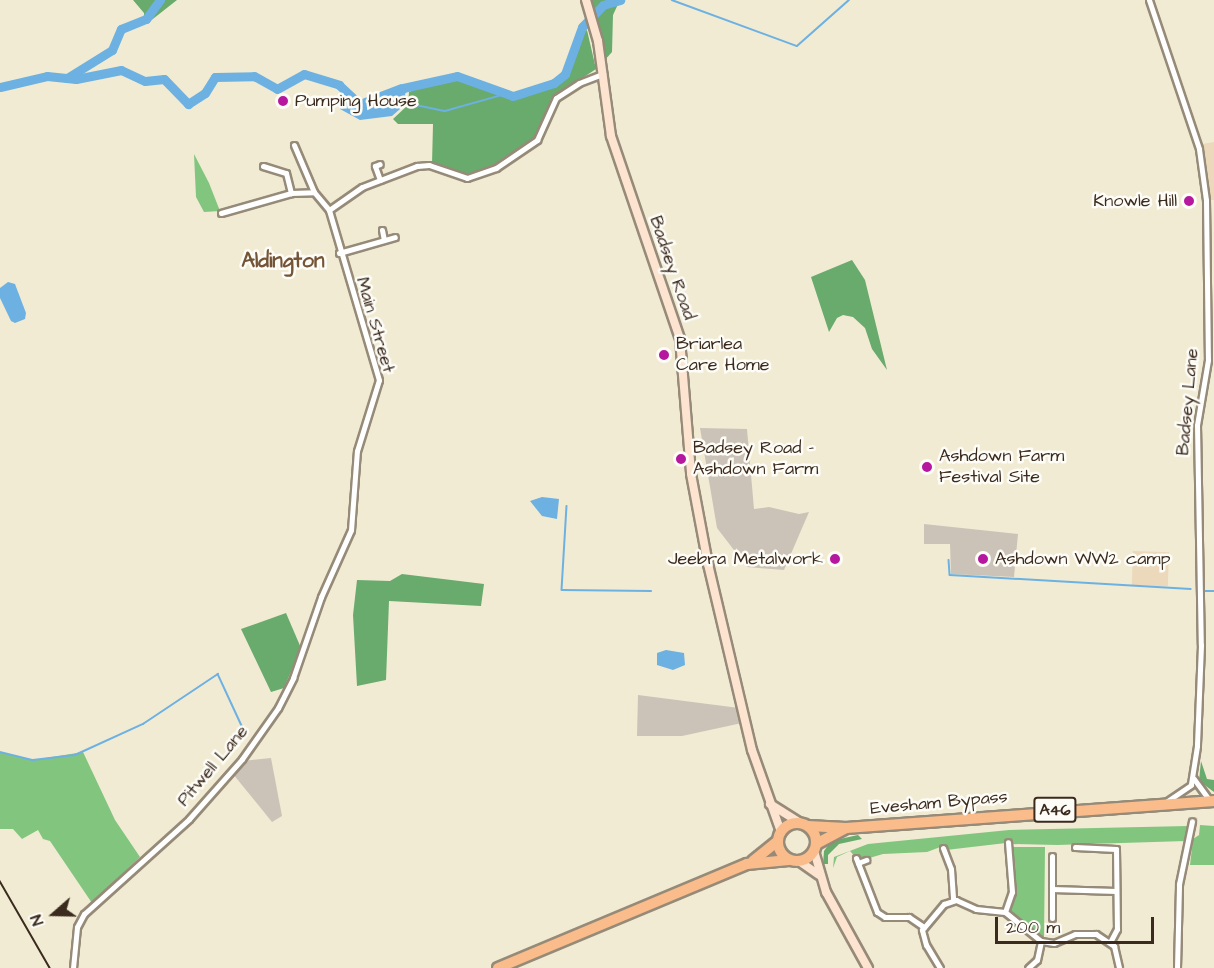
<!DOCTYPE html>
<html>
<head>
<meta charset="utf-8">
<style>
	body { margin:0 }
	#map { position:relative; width:1214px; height:968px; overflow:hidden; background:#f1ebd3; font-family:"Architects Daughter",sans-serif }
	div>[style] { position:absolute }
	.built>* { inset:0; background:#ecd8ba; transform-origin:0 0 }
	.industrial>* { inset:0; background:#cbc3b8 }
	.green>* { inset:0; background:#82c57e }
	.forest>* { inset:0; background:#69aa6d }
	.water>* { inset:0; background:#6cb1e2 }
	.stream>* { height:1.5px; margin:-0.75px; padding:0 0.75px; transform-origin:0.75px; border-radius:0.75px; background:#6cb1e2 }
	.river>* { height:9px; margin:-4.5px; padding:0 4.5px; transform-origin:4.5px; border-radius:4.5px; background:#6cb1e2 }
	.roads { filter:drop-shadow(2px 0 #968a78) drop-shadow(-2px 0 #968a78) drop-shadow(0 2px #968a78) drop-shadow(0 -2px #968a78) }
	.street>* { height:5px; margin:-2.5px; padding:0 2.5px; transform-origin:2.5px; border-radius:2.5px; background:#fff }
	.secondary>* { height:8px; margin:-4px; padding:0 4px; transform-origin:4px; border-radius:4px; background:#fde4d0 }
	.highway>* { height:10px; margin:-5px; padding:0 5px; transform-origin:5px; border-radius:5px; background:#f9bc8a }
	.highway>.ring { margin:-5px; padding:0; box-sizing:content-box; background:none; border:10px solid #f9bc8a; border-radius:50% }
	.rail>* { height:1.5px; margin:-0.75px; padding:0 0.75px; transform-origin:0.75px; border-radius:0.75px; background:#3b2a1e }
	.dots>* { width:16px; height:16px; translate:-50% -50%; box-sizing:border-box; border:3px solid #fdfcf7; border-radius:50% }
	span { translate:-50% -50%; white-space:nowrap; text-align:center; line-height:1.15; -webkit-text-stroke:5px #fdfcf7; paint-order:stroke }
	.shield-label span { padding:2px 4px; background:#fdfcf7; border:2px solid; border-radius:4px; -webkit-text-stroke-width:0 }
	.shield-label { font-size:16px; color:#3b2a1e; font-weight:700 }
	.poi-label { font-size:18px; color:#3b2a1e }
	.left { translate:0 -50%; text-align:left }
	.right { translate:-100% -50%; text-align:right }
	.street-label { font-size:18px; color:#3b2a1e }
	.quarter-label { font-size:21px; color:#745436; font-weight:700 }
	.north { position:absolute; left:24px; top:884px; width:60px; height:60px; -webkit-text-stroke:4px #fdfcf7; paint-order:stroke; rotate:250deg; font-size:16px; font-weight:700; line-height:24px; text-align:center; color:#3b2a1e }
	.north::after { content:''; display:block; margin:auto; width:21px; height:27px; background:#3b2a1e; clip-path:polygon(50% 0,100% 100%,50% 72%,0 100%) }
	.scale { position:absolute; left:995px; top:917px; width:159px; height:27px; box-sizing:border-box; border:3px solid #3b2a1e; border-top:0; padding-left:8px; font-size:18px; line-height:21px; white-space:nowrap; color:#3b2a1e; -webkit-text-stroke:4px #fdfcf7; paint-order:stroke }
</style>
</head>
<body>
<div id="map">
	<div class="built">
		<i style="clip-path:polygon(1214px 142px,1214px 200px,1206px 200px,1197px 145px)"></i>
		<i style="left:1133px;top:551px;width:36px;height:34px;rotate:2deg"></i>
	</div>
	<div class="industrial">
		<i style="clip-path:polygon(700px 428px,747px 429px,754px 509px,769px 507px,799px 514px,809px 512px,784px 570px,747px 567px,717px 528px)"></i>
		<i style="clip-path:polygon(924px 524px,1018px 534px,1014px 577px,951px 574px,950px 544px,924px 544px)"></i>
		<i style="clip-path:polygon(638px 695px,739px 708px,742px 723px,682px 736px,637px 736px)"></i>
		<i style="clip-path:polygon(271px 758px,282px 816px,272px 822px,233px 774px,243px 761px)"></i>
	</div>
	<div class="green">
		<i style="clip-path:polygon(194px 154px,209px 183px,220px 211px,204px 212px,196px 197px)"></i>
		<i style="clip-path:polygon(0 752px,33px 760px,83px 752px,115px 820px,140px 857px,92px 903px,50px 841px,43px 839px,38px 830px,22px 839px,13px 829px,0 829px)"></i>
		<i style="clip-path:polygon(1200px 825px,1214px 826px,1214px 865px,1190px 865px,1193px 839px,1199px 835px)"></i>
		<i style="clip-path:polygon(1188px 826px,1186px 841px,1057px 845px,1011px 844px,1006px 840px,1006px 843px,946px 850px,943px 846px,927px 852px,883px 854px,859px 861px,850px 851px,837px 857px,833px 868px,834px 857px,868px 844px,1009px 830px)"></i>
		<i style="clip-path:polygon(1010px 847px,1045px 847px,1044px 939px,1008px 911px,1014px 892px)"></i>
	</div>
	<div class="forest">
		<i style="clip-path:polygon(133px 0,177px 0,149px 22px,144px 21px,144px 13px)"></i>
		<i style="clip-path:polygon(589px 0,620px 0,613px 15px,612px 52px,604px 61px)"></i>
		<i style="clip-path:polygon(587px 30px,596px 69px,551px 99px,539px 132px,529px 146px,487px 170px,471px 175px,432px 164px,433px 124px,398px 124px,393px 119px,408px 105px,409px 92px,432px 83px,456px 80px,513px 96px,554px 83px,565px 74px,577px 37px)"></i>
		<i style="clip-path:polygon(852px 260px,865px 280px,887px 370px,872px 349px,865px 328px,853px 317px,843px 315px,837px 318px,829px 332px,811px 277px)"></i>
		<i style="clip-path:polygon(402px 574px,484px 584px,481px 606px,389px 601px,386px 680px,357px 686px,353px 615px,357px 580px,390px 581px)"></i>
		<i style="clip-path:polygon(286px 613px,301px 648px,284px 688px,271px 692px,241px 629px)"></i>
		<i style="clip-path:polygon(1201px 761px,1207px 779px,1214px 780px,1214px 792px,1199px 781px)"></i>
		<i style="clip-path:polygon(858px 835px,862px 839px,839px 844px,828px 855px,828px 864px,823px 864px,824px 851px,831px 841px)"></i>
	</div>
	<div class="water">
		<i style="clip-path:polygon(401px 84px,408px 102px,392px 116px,360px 120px,340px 109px,347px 95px,362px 99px)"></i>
		<i style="clip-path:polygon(8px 282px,15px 284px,26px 313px,25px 319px,15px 323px,11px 321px,0 298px,0 288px)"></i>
		<i style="clip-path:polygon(542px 497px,559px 499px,557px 519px,542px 516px,530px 501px)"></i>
		<i style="clip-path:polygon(666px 650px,684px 653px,685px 665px,673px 670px,657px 665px,657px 653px)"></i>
	</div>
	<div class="stream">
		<i style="left:672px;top:0;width:133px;rotate:20.2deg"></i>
		<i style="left:797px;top:46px;width:69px;rotate:-41.5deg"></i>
		<i style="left:407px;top:103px;width:39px;rotate:12deg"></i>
		<i style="left:445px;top:111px;width:59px;rotate:-15.7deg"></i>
		<i style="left:567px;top:506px;width:84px;rotate:93.4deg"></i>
		<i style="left:562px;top:590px;width:89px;rotate:0.6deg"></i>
		<i style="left:949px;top:560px;width:15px;rotate:86deg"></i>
		<i style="left:950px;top:575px;width:241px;rotate:3.3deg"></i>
		<i style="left:1203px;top:591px;width:11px"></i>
		<i style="left:0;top:752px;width:34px;rotate:14deg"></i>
		<i style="left:33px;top:760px;width:42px;rotate:-6.8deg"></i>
		<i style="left:75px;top:755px;width:75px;rotate:-24.5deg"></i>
		<i style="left:143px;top:724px;width:90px;rotate:-33.7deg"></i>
		<i style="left:218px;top:674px;width:60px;rotate:65.2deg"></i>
	</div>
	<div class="river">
		<i style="left:67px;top:78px;width:53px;rotate:-31.9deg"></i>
		<i style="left:112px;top:50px;width:23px;rotate:-67deg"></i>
		<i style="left:121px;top:29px;width:27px;rotate:-22deg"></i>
		<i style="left:146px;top:19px;width:24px;rotate:-54deg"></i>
		<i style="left:0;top:87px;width:48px;rotate:-13.2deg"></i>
		<i style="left:47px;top:76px;width:29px;rotate:6deg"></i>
		<i style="left:76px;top:79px;width:46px;rotate:-11.3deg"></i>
		<i style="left:121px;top:70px;width:26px;rotate:25deg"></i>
		<i style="left:145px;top:81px;width:19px;rotate:-6deg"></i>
		<i style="left:164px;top:79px;width:35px;rotate:46deg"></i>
		<i style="left:188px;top:104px;width:20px;rotate:-33deg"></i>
		<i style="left:205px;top:93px;width:19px;rotate:-58deg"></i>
		<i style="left:215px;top:77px;width:39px;rotate:-1deg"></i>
		<i style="left:254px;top:76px;width:26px;rotate:29deg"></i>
		<i style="left:277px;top:89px;width:31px;rotate:-29deg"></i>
		<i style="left:304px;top:74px;width:37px;rotate:17deg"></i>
		<i style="left:339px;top:85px;width:25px;rotate:43deg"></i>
		<i style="left:397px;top:96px;width:10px;rotate:-53deg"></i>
		<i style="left:403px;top:88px;width:55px;rotate:-12.5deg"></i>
		<i style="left:457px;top:76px;width:59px;rotate:19.7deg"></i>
		<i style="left:513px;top:96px;width:43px;rotate:-17.6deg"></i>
		<i style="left:554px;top:83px;width:14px;rotate:-39deg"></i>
		<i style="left:565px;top:74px;width:50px;rotate:-70.1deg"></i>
		<i style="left:582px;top:27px;width:30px;rotate:-46deg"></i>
		<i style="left:603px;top:5px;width:18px;rotate:-16deg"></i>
	</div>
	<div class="roads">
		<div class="street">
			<i style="left:1149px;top:0;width:157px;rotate:71.4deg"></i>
			<i style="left:1199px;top:149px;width:51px;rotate:82.2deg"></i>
			<i style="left:1206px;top:200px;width:160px;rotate:89.3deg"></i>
			<i style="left:1208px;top:360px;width:66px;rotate:99.6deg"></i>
			<i style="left:1197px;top:425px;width:220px;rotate:89deg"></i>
			<i style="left:1201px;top:645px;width:101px;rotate:92.3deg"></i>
			<i style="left:1197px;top:746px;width:39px;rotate:99deg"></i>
			<i style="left:1191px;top:785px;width:29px;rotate:146deg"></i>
			<i style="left:294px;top:145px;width:51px;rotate:66.9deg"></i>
			<i style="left:314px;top:192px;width:23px;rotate:50deg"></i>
			<i style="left:263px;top:166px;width:24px;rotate:17deg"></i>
			<i style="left:286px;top:173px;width:21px;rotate:76deg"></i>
			<i style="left:380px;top:180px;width:15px;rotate:-110deg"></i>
			<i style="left:375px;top:166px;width:5px;rotate:-22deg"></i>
			<i style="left:329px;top:210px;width:40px;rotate:-34.9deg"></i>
			<i style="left:362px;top:187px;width:59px;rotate:-20.9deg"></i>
			<i style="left:417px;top:166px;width:12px;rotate:-5deg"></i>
			<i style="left:429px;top:165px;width:40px;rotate:18.9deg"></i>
			<i style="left:467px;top:178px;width:31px;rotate:-19deg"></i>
			<i style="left:496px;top:168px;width:50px;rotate:-34.3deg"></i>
			<i style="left:537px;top:140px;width:46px;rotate:-65.7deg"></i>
			<i style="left:556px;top:98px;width:27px;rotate:-33deg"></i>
			<i style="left:579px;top:83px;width:26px;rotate:-21deg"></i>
			<i style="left:221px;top:213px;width:73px;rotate:-15.9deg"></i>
			<i style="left:291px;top:193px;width:23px;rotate:-2deg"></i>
			<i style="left:382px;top:230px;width:10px;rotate:79deg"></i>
			<i style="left:339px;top:253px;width:58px;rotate:-15.9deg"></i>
			<i style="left:1194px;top:779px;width:27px;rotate:54deg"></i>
			<i style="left:1075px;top:847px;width:41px;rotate:2.8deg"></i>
			<i style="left:1116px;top:849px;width:80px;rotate:89.3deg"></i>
			<i style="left:1117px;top:929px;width:15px;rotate:118deg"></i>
			<i style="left:943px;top:848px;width:22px;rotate:69deg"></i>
			<i style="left:951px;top:869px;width:31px;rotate:86deg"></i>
			<i style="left:1052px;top:856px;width:62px;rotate:90deg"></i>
			<i style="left:856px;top:858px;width:58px;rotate:68.7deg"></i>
			<i style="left:877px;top:912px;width:9px;rotate:32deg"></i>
			<i style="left:885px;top:917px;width:24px"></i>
			<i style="left:909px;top:917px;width:18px;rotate:34deg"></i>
			<i style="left:858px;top:863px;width:9px;rotate:-21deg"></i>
			<i style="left:1052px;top:889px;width:64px;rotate:1.8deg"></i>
			<i style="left:1005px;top:912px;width:21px;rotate:-71deg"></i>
			<i style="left:1012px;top:892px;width:50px;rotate:-94.6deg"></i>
			<i style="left:73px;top:968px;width:41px;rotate:-84.4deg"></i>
			<i style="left:77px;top:927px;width:15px;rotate:-62deg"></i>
			<i style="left:84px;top:914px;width:142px;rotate:-42.1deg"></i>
			<i style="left:189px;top:819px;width:80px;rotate:-48.5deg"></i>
			<i style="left:242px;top:759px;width:62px;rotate:-54.8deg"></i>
			<i style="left:278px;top:708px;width:34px;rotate:-63deg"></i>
			<i style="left:293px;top:678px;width:86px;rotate:-70.9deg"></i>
			<i style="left:321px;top:597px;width:73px;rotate:-65.9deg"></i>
			<i style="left:351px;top:530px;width:79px;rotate:-85.7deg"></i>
			<i style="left:357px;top:451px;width:74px;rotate:-72.8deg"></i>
			<i style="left:379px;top:380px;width:177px;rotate:-106.4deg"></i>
			<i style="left:940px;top:968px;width:27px;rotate:-121deg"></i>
			<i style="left:926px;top:945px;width:16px;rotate:-105deg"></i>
			<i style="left:922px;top:930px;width:34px;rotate:-50deg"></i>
			<i style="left:944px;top:904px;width:13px;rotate:-18deg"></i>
			<i style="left:956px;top:900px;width:22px;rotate:24deg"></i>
			<i style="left:976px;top:909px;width:29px;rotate:6deg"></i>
			<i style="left:1005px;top:912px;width:46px;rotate:38.9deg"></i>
			<i style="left:1041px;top:941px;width:13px;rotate:9deg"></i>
			<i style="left:1054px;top:943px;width:23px;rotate:-23deg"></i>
			<i style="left:1075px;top:934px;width:21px"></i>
			<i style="left:1096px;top:934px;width:22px;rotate:34deg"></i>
			<i style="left:1114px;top:946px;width:23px;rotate:77deg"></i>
			<i style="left:1028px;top:968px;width:12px;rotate:-42deg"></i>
			<i style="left:1037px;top:960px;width:19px;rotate:-78deg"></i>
			<i style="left:1177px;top:968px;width:84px;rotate:-88.6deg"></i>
			<i style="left:1179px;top:884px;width:64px;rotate:-78.3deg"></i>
		</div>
		<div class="secondary">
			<i style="left:586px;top:0;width:43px;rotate:73.7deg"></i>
			<i style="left:598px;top:41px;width:96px;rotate:82.2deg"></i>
			<i style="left:611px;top:136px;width:214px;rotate:71.2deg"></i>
			<i style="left:680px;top:339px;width:135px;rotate:85.3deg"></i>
			<i style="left:691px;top:474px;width:92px;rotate:79.3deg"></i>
			<i style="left:708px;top:564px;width:191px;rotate:76.7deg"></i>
			<i style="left:752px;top:750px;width:87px;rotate:70.5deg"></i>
			<i style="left:770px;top:804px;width:36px;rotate:32deg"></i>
			<i style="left:814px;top:851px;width:43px;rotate:73.7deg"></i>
			<i style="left:826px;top:892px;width:87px;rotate:61.1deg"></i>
			<i style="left:799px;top:861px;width:24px;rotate:35deg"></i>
		</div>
		<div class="highway">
			<i class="ring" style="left:778px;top:823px;width:28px;height:28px"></i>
			<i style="left:808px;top:826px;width:38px;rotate:3deg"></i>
			<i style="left:846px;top:828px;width:369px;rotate:-4.2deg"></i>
			<i style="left:816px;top:844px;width:34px;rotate:-28deg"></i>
			<i style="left:753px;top:861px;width:32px;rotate:-39deg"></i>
			<i style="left:498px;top:968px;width:270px;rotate:-22.7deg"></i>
			<i style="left:747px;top:864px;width:42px;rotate:-5.4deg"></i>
		</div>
	</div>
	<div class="rail">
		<i style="left:0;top:881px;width:100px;rotate:60.1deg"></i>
	</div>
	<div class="dots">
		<i style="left:283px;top:101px;background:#b5179e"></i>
		<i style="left:1189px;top:201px;background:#b5179e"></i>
		<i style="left:664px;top:355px;background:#b5179e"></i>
		<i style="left:681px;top:459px;background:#b5179e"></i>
		<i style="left:927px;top:467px;background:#b5179e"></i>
		<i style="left:835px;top:559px;background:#b5179e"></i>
		<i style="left:983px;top:559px;background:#b5179e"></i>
	</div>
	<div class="shield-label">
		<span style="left:1055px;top:810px">A46</span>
	</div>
	<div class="poi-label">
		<span class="left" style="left:295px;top:101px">Pumping House</span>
		<span class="right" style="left:1177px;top:201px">Knowle Hill</span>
		<span class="left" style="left:676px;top:355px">Briarlea<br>Care Home</span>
		<span class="left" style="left:693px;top:459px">Badsey Road -<br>Ashdown Farm</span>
		<span class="left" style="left:939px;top:467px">Ashdown Farm<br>Festival Site</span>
		<span class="right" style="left:823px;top:559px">Jeebra Metalwork</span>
		<span class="left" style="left:995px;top:559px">Ashdown WW2 camp</span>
	</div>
	<div class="street-label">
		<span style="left:672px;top:268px;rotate:71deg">Badsey Road</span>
		<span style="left:375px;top:325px;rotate:74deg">Main Street</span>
		<span style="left:1188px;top:402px;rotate:-85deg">Badsey Lane</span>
		<span style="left:213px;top:766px;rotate:-50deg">Pitwell Lane</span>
		<span style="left:939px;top:803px;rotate:-5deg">Evesham Bypass</span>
	</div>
	<div class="quarter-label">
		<span style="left:283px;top:261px">Aldington</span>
	</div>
	<div class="north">N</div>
	<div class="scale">200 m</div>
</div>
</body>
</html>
